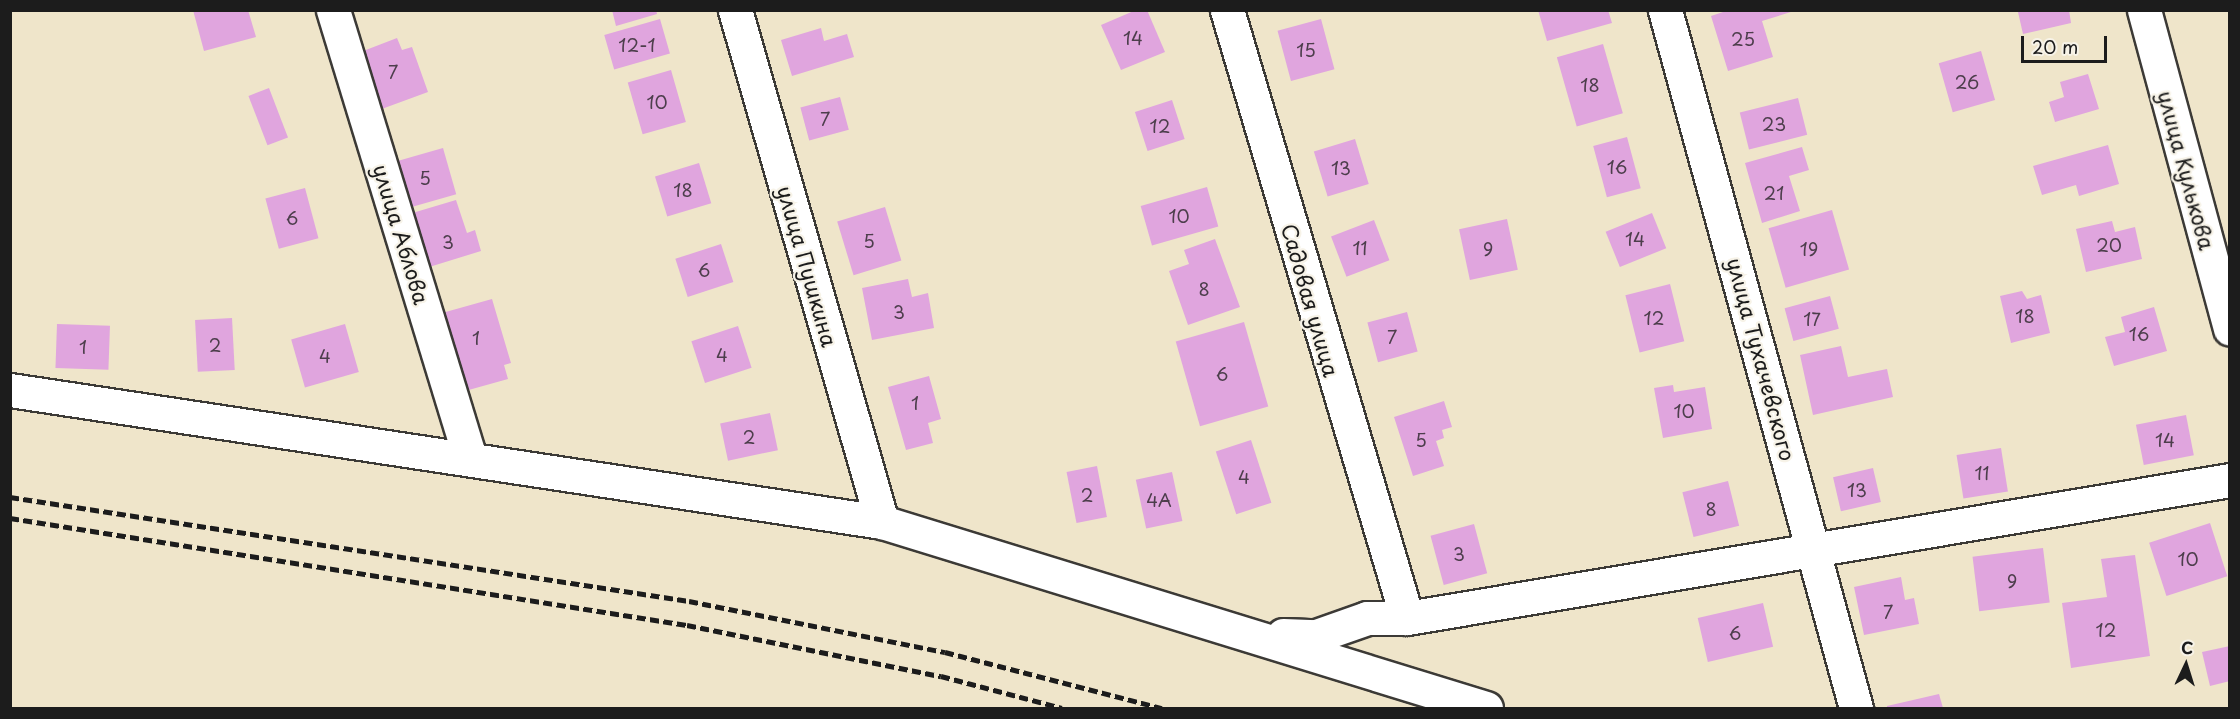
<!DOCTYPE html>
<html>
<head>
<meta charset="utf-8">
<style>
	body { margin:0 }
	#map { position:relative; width:2240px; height:719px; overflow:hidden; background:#efe5ca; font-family:"Playpen Sans",sans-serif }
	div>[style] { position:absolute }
	.building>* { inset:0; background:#e0a5de; transform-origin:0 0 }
	.roads { filter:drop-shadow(2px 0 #3c3a36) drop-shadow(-2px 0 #3c3a36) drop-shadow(0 2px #3c3a36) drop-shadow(0 -2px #3c3a36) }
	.minor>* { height:33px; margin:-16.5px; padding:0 16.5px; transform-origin:16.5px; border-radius:16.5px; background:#fff }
	.rail>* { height:4.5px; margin-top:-2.25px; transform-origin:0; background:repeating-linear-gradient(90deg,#1c1c1c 0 9px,transparent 0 13.5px) }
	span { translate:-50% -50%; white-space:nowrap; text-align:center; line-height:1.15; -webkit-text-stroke:4.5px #f7f3e8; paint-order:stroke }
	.number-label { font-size:18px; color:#4d3e4c }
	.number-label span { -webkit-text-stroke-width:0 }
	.street-label { font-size:21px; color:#1c1c1c }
	.frame { position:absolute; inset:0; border:12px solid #1c1c1c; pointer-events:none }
	.north { position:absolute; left:2156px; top:635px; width:60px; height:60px; -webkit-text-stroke:4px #f7f3e8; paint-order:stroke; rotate:4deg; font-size:16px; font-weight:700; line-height:24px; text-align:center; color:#1c1c1c }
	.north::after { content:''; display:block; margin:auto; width:21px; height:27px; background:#1c1c1c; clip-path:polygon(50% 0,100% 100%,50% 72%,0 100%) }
	.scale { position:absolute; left:2021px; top:36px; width:86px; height:27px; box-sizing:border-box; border:3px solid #1c1c1c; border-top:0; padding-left:8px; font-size:18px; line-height:21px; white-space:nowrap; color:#1c1c1c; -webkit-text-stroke:4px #f7f3e8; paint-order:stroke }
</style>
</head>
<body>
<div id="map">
	<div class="building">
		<i style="clip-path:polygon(193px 10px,248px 10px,256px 37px,204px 51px)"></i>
		<i style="clip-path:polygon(612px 10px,656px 10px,657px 14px,616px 26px)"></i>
		<i style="clip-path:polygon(1136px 10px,1147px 10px,1165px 52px,1121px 70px,1101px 25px)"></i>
		<i style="clip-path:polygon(1538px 10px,1608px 10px,1612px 23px,1547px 41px)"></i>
		<i style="clip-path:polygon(1729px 10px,1794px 10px,1794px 11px,1762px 21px,1773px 57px,1728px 71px,1711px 16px)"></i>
		<i style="clip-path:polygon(2069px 10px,2071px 23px,2023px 34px,2018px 12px)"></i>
		<i style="left:660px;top:19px;width:36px;height:58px;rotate:74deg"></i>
		<i style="left:1321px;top:19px;width:52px;height:45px;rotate:75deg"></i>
		<i style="clip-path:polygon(821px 28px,824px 41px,847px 34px,854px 57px,792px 76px,781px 40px)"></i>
		<i style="clip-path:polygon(397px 38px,402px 50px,412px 47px,428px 92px,379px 110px,358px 53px)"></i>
		<i style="left:1603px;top:44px;width:72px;height:48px;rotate:74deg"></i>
		<i style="left:1981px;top:51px;width:51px;height:44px;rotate:74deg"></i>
		<i style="left:671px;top:70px;width:54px;height:45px;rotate:74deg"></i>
		<i style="clip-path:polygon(2088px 74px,2099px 109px,2055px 122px,2049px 102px,2064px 97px,2060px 82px)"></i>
		<i style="left:269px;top:88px;width:53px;height:22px;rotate:69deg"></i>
		<i style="left:840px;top:97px;width:34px;height:41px;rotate:75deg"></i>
		<i style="left:1798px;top:98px;width:38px;height:60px;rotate:76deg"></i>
		<i style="left:1172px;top:100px;width:41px;height:39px;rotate:72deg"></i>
		<i style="left:1627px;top:137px;width:53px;height:35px;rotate:75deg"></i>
		<i style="left:1355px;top:139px;width:47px;height:43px;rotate:73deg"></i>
		<i style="clip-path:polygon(2108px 145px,2119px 184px,2079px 196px,2076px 185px,2042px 195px,2033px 166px)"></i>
		<i style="clip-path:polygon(1802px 147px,1809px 170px,1789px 176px,1800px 211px,1762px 223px,1745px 163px)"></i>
		<i style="left:443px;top:148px;width:48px;height:50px;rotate:74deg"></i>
		<i style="left:699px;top:163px;width:42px;height:46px;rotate:73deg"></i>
		<i style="left:1207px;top:187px;width:41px;height:69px;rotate:74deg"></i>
		<i style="left:305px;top:188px;width:52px;height:41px;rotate:75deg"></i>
		<i style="clip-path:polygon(456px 200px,467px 233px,475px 230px,481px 251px,426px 268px,409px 214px)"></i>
		<i style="left:885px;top:207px;width:56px;height:50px;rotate:73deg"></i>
		<i style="left:1832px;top:210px;width:62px;height:66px;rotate:74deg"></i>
		<i style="left:1652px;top:213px;width:38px;height:50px;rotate:68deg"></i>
		<i style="left:1507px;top:219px;width:52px;height:49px;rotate:78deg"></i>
		<i style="left:1374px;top:220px;width:43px;height:46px;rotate:69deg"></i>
		<i style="clip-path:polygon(2112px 221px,2115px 232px,2135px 227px,2142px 259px,2086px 272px,2076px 229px)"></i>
		<i style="clip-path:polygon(1215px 239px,1240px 307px,1188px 325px,1169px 271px,1189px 264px,1184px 250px)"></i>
		<i style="left:721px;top:244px;width:40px;height:48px;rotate:72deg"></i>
		<i style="clip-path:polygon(908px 279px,912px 297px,928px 293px,934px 328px,872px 340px,862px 288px)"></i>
		<i style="left:1670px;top:284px;width:59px;height:46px;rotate:76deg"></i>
		<i style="clip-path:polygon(2022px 291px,2027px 299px,2041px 295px,2050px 333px,2011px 343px,2000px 296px)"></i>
		<i style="left:1830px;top:296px;width:34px;height:47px;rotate:75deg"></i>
		<i style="clip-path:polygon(492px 299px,511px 363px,504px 365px,508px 379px,465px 391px,442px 313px)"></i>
		<i style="clip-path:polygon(2154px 307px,2167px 351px,2114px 366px,2105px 337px,2125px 332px,2121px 317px)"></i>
		<i style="left:1407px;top:312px;width:41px;height:41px;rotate:75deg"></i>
		<i style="left:232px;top:318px;width:52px;height:37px;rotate:87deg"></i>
		<i style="left:1244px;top:322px;width:88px;height:71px;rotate:74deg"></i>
		<i style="left:57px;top:324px;width:53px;height:44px;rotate:2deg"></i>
		<i style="left:345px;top:324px;width:50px;height:56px;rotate:74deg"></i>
		<i style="left:738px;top:326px;width:44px;height:49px;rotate:72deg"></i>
		<i style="clip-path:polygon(1841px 346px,1848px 377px,1887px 369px,1893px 397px,1813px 415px,1800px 355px)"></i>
		<i style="clip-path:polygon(929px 376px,941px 419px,928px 423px,933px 443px,906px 450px,888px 387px)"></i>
		<i style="clip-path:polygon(1673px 385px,1674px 392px,1705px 387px,1712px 429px,1663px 438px,1654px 388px)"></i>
		<i style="clip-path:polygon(1444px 401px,1452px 427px,1442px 430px,1444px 438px,1436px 441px,1444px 466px,1413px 476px,1394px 417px)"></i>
		<i style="left:770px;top:413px;width:38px;height:51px;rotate:78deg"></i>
		<i style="left:2186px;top:415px;width:41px;height:51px;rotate:79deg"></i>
		<i style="left:1251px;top:440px;width:66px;height:37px;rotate:72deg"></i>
		<i style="left:2001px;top:448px;width:44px;height:45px;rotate:81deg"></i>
		<i style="left:1097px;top:466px;width:52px;height:31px;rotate:79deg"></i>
		<i style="left:1873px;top:468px;width:35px;height:41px;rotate:77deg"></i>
		<i style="left:1172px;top:472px;width:50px;height:37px;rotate:78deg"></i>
		<i style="left:1728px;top:481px;width:46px;height:47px;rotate:76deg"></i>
		<i style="left:2210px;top:523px;width:56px;height:64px;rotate:72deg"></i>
		<i style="left:1474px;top:524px;width:51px;height:45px;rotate:75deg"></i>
		<i style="left:2043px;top:548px;width:55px;height:71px;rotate:83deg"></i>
		<i style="clip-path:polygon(2135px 555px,2150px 656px,2071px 668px,2062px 603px,2107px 597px,2101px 559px)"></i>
		<i style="clip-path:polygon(1901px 577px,1905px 600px,1914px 598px,1919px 624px,1864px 635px,1854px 587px)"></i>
		<i style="left:1763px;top:603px;width:45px;height:67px;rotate:77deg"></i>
		<i style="clip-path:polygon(2230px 646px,2230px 681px,2210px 686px,2202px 652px)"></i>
		<i style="clip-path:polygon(1939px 694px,1943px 708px,1887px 708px,1887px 706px)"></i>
	</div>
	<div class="roads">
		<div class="minor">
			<i style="left:333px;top:10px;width:468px;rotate:73deg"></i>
			<i style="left:735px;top:10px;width:533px;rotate:73.98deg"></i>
			<i style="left:1227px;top:10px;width:634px;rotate:73.51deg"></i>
			<i style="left:1407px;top:618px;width:834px;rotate:-9.52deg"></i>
			<i style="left:1665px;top:10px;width:724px;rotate:74.7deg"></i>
			<i style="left:2144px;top:10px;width:330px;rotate:74.9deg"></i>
			<i style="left:10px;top:390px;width:882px;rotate:8.61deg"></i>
			<i style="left:882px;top:522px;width:632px;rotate:17.12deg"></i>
			<i style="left:1283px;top:635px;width:33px;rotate:2deg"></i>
			<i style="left:1316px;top:636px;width:54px;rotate:-19.4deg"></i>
			<i style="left:1367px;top:618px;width:40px"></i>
		</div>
	</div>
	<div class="rail">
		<i style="left:10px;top:497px;width:687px;rotate:8.71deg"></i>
		<i style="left:689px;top:601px;width:261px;rotate:11.3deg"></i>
		<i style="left:945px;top:652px;width:224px;rotate:14.5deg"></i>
		<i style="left:10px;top:518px;width:685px;rotate:8.98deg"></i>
		<i style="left:687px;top:625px;width:259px;rotate:11.4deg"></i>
		<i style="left:941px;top:676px;width:125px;rotate:14.8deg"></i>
	</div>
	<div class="number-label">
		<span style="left:1133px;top:38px">14</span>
		<span style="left:1743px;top:39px">25</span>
		<span style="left:637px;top:45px">12-1</span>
		<span style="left:1306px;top:50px">15</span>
		<span style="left:393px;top:72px">7</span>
		<span style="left:1967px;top:82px">26</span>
		<span style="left:1590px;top:85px">18</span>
		<span style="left:657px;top:102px">10</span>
		<span style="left:825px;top:119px">7</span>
		<span style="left:1774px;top:124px">23</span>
		<span style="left:1160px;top:126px">12</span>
		<span style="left:1617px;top:167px">16</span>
		<span style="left:1341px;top:168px">13</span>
		<span style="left:425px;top:178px">5</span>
		<span style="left:683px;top:190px">18</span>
		<span style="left:1774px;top:193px">21</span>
		<span style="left:1179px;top:216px">10</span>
		<span style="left:292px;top:218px">6</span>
		<span style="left:1635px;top:239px">14</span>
		<span style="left:869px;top:241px">5</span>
		<span style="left:448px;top:242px">3</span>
		<span style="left:2109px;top:245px">20</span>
		<span style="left:1360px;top:248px">11</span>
		<span style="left:1488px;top:249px">9</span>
		<span style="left:1809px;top:249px">19</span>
		<span style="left:704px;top:270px">6</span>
		<span style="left:1204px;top:289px">8</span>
		<span style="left:899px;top:312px">3</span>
		<span style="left:2025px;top:316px">18</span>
		<span style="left:1654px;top:318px">12</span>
		<span style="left:1812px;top:319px">17</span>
		<span style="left:2139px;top:334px">16</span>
		<span style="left:1392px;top:337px">7</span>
		<span style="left:476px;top:338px">1</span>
		<span style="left:215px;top:345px">2</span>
		<span style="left:83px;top:347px">1</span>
		<span style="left:722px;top:355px">4</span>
		<span style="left:325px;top:356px">4</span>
		<span style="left:1222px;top:374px">6</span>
		<span style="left:915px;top:403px">1</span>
		<span style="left:1684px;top:411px">10</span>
		<span style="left:749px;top:437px">2</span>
		<span style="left:1421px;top:440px">5</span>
		<span style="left:2165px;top:440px">14</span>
		<span style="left:1982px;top:473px">11</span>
		<span style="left:1244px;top:477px">4</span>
		<span style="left:1857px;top:490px">13</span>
		<span style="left:1087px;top:495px">2</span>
		<span style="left:1159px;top:500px">4А</span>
		<span style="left:1711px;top:509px">8</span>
		<span style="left:1459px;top:554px">3</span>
		<span style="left:2188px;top:559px">10</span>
		<span style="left:2012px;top:581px">9</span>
		<span style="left:1888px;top:612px">7</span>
		<span style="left:2106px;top:630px">12</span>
		<span style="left:1735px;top:633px">6</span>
	</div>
	<div class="street-label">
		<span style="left:2187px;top:170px;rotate:75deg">улица Кулькова</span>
		<span style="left:402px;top:234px;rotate:73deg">улица Аблова</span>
		<span style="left:808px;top:266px;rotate:74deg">улица Пушкина</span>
		<span style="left:1311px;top:300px;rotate:74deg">Садовая улица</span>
		<span style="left:1762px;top:359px;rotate:75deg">улица Тухачевского</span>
	</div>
	<div class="frame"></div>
	<div class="north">С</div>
	<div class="scale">20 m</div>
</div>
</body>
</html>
